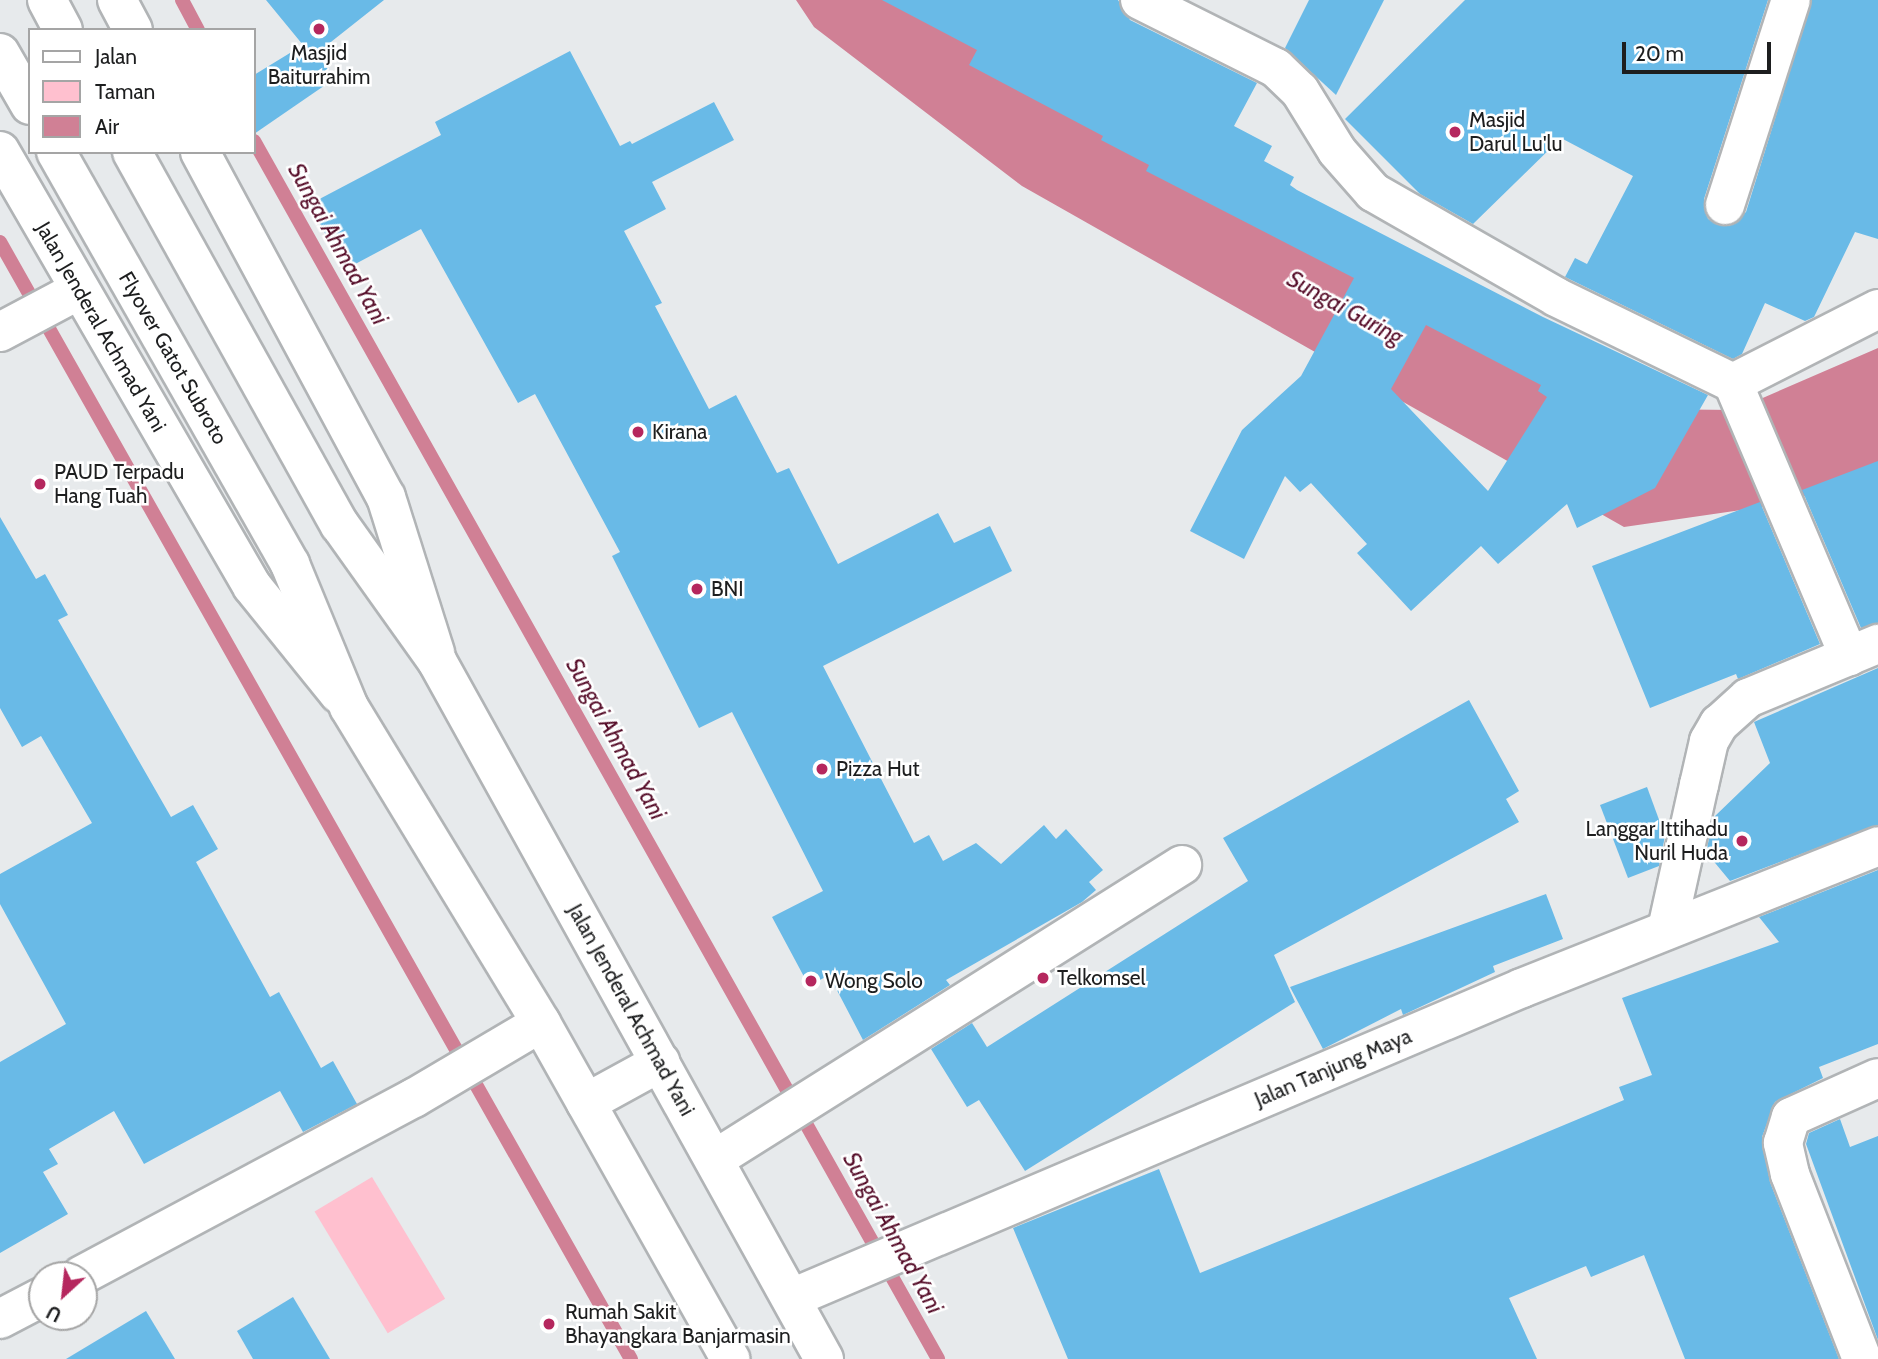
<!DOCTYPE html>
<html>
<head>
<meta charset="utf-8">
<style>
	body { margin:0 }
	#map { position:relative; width:1878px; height:1359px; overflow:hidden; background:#e7eaec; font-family:Cabin,sans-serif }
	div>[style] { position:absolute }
	.green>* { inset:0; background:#ffc0cf; transform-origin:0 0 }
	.water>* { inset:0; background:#d08095 }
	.stream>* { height:14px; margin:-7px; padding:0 7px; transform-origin:7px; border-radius:7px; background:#d08095 }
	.building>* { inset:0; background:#69bae7 }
	.roads { filter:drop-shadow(2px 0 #b1b4b6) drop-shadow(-2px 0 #b1b4b6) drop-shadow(0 2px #b1b4b6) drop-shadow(0 -2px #b1b4b6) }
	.minor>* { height:38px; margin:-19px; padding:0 19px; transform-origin:19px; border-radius:19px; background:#fff }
	.major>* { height:38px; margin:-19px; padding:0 19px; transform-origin:19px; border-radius:19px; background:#fff }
	.highway>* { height:38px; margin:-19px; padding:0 19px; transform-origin:19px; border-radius:19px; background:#fff }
	.dots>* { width:19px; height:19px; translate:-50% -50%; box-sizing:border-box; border:4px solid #fff; border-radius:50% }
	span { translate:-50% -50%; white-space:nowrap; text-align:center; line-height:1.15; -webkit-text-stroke:5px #fff; paint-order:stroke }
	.poi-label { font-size:21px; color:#1d1e1f }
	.left { translate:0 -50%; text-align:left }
	.right { translate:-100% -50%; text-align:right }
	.street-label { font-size:21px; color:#1d1e1f }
	.water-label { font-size:23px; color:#560d29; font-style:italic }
	.legend { position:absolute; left:28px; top:28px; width:228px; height:126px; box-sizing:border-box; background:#fff; border:2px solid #a5a5a5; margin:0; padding:9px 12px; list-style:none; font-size:21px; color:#1d1e1f }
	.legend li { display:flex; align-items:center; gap:14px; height:35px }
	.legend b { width:35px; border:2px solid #a5a5a5 }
	.north { position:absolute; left:28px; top:1261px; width:70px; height:70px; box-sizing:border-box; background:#fff; border:2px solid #a5a5a5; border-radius:50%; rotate:207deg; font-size:19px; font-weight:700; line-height:28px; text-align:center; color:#1d1e1f }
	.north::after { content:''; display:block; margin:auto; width:24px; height:32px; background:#b5275e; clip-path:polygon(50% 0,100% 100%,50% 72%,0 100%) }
	.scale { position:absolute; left:1622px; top:42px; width:149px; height:32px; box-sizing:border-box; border:4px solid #1d1e1f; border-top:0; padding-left:9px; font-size:21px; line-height:24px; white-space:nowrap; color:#1d1e1f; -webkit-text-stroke:5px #fff; paint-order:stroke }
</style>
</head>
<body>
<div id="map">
	<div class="green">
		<i style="left:372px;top:1177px;width:142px;height:67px;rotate:59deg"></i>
	</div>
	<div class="water">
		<i style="clip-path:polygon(796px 0,1011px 0,1339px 236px,1641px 409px,1735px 410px,1878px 348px,1878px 477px,1762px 507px,1624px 527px,1022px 186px,814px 27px)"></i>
	</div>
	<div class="stream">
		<i style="left:182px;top:0;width:34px;rotate:62deg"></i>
		<i style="left:254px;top:141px;width:1397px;rotate:60.68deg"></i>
		<i style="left:0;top:242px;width:1283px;rotate:60.54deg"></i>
	</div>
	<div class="building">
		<i style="clip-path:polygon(266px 0,384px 0,317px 53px,334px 79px,254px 134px,254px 75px,303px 45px)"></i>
		<i style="clip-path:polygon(evenodd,882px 0,1118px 0,1130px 20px,1257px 83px,1234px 126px,1272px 146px,1264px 161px,1294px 177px,1290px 185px,1297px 190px,1543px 317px,1708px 395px,1655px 488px,1577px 528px,1567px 504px,1498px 564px,1481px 546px,1411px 611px,1357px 553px,1367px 544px,1311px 483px,1300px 492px,1285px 476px,1244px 559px,1190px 531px,1242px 430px,1301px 376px,1354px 278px,1146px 171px,1149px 165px,1101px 140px,1103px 136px,969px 65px,977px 50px,882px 0,1426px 325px,1541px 385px,1538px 391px,1547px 397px,1488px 491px,1391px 389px,1426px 325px)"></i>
		<i style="clip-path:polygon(1309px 0,1384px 0,1336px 95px,1285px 48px)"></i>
		<i style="clip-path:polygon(1465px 0,1768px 0,1704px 199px,1708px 219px,1729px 226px,1746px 212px,1812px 0,1878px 0,1878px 239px,1855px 232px,1814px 317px,1805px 321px,1765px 303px,1742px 354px,1733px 359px,1565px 277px,1575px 258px,1587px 264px,1633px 176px,1561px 138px,1473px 224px,1420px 194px,1345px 119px)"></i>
		<i style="clip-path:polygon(570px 51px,620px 146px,630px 141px,632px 144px,714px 102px,734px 140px,652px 182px,666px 209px,624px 231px,662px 303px,655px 306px,709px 409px,736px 395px,777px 473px,789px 468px,838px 564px,938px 513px,954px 543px,990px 526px,1012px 571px,823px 666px,914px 843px,929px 835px,943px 861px,976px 843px,1001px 864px,1044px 825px,1056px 839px,1066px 829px,1103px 870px,1089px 882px,1096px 890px,1082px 902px,946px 980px,950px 985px,863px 1040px,829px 975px,809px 986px,772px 917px,823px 891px,732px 712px,699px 728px,612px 556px,620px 552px,535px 394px,518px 403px,421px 229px,344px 270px,310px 204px,441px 135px,435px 122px)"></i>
		<i style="clip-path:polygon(1878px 461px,1878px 623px,1861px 628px,1802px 490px)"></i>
		<i style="clip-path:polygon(1760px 502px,1820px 644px,1738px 679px,1736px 674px,1650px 708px,1592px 566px)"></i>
		<i style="clip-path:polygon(0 517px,36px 579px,45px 574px,68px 615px,58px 620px,171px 817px,193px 805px,218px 849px,196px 862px,270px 997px,279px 992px,321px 1068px,333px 1061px,357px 1104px,303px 1132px,280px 1091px,144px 1164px,114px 1111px,49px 1149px,58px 1164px,43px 1172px,68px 1214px,0 1253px,0 1062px,66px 1024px,0 904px,0 874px,92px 823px,41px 736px,22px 747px,0 708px)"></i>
		<i style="clip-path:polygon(1878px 668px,1878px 825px,1730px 881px,1706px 852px,1714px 817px,1770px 763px,1754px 722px)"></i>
		<i style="clip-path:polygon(1469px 700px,1519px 791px,1506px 799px,1519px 822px,1274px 955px,1295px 1002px,1025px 1171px,979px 1100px,967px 1107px,931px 1049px,972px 1023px,987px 1047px,1248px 881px,1223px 838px)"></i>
		<i style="clip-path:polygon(1647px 787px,1665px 836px,1659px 866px,1628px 878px,1600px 805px)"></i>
		<i style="clip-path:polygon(1878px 870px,1878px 1044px,1819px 1067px,1823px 1078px,1775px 1102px,1762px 1137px,1770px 1182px,1839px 1359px,1685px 1359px,1644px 1255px,1591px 1277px,1586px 1266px,1509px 1298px,1537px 1359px,1068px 1359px,1013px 1228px,1159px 1169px,1200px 1273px,1478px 1161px,1624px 1100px,1619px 1087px,1652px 1075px,1622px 998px,1779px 942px,1759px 917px)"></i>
		<i style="clip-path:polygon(1546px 894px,1563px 939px,1493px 966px,1495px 972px,1403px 1015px,1401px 1009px,1323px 1049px,1290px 987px)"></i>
		<i style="clip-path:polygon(1840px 1119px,1850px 1147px,1878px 1136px,1878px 1340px,1806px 1144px,1809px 1133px)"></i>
		<i style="clip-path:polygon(293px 1297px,330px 1359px,253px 1359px,237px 1331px)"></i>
		<i style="clip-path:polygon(146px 1311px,175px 1359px,66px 1359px)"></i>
	</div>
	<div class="roads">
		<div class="minor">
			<i style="left:1140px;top:0;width:152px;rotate:26.6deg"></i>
			<i style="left:1276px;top:68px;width:33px;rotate:44deg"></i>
			<i style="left:1300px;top:91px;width:70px;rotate:58.3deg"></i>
			<i style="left:1337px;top:151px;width:55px;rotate:48.7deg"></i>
			<i style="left:1373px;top:192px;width:211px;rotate:29.8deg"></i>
			<i style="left:1556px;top:297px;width:197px;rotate:25.9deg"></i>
			<i style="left:1733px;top:383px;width:297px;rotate:67deg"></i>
			<i style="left:1725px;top:205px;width:215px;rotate:-72.2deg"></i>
			<i style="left:0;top:332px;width:89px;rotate:-28deg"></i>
			<i style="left:1733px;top:383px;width:163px;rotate:-27deg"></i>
			<i style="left:1667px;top:929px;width:148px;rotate:-77.5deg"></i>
			<i style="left:1699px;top:785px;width:45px;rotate:-77.2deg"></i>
			<i style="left:1709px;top:741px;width:20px;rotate:-60deg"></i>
			<i style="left:1719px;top:724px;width:39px;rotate:-42deg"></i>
			<i style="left:1748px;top:698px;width:141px;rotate:-22.6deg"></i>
			<i style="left:715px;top:1159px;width:552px;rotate:-32.19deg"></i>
			<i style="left:82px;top:1275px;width:376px;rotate:-28.1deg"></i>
			<i style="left:414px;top:1098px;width:147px;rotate:-30.6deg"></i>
			<i style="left:792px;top:1298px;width:793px;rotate:-23.01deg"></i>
			<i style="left:1522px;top:988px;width:383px;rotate:-21.7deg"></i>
			<i style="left:0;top:1319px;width:47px;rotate:-27.6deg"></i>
			<i style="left:1862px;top:1359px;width:199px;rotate:-111.3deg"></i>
			<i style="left:1790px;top:1174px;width:32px;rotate:-103deg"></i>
			<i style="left:1783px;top:1143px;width:27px;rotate:-73deg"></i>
			<i style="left:1791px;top:1117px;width:95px;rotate:-24.1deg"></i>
		</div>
		<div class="major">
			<i style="left:117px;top:0;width:34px;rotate:62deg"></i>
			<i style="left:0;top:151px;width:503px;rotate:59.92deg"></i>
			<i style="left:252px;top:586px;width:139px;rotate:51.1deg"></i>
			<i style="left:200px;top:152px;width:392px;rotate:61.7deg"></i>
			<i style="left:386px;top:497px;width:163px;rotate:72.5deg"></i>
		</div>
		<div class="highway">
			<i style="left:47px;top:0;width:34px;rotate:62deg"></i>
			<i style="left:0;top:53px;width:60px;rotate:60deg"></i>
			<i style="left:56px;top:152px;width:474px;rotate:60.4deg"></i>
			<i style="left:290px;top:564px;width:155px;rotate:67.6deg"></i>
			<i style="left:349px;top:707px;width:370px;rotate:58.7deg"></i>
			<i style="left:541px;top:1023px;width:386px;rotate:60.6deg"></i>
			<i style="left:132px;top:152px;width:427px;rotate:60.9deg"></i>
			<i style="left:340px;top:525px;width:167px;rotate:54.5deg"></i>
			<i style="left:437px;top:661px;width:798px;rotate:60.99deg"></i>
			<i style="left:586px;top:1103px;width:85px;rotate:-28.7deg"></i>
		</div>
	</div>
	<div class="dots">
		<i style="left:319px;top:29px;background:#b5275e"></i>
		<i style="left:1455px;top:132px;background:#b5275e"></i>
		<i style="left:638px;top:432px;background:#b5275e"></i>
		<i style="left:40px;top:484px;background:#b5275e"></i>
		<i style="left:697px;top:589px;background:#b5275e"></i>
		<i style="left:822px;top:769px;background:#b5275e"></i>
		<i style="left:1742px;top:841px;background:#b5275e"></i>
		<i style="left:1043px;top:978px;background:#b5275e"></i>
		<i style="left:811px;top:981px;background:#b5275e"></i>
		<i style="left:549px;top:1324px;background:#b5275e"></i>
	</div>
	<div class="poi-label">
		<span style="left:319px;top:65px">Masjid<br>Baiturrahim</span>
		<span class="left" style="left:1469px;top:132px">Masjid<br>Darul Lu'lu</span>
		<span class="left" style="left:652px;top:432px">Kirana</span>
		<span class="left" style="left:54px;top:484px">PAUD Terpadu<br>Hang Tuah</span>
		<span class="left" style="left:711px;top:589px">BNI</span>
		<span class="left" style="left:836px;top:769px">Pizza Hut</span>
		<span class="right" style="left:1728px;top:841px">Langgar Ittihadu<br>Nuril Huda</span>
		<span class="left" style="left:1057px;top:978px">Telkomsel</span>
		<span class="left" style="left:825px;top:981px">Wong Solo</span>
		<span class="left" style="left:565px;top:1324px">Rumah Sakit<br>Bhayangkara Banjarmasin</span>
	</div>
	<div class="street-label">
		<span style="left:101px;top:327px;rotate:60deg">Jalan Jenderal Achmad Yani</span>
		<span style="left:173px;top:358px;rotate:60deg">Flyover Gatot Subroto</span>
		<span style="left:631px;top:1010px;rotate:61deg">Jalan Jenderal Achmad Yani</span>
		<span style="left:1333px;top:1068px;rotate:-23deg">Jalan Tanjung Maya</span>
	</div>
	<div class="water-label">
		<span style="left:338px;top:244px;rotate:61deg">Sungai Ahmad Yani</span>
		<span style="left:1345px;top:308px;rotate:29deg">Sungai Guring</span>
		<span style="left:616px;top:739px;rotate:61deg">Sungai Ahmad Yani</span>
		<span style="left:893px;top:1233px;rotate:61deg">Sungai Ahmad Yani</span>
	</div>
	<ul class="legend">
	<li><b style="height:9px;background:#fff"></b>Jalan</li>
	<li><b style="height:19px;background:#ffc0cf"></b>Taman</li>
	<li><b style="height:19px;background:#d08095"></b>Air</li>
	</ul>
	<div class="north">U</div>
	<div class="scale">20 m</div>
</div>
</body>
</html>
